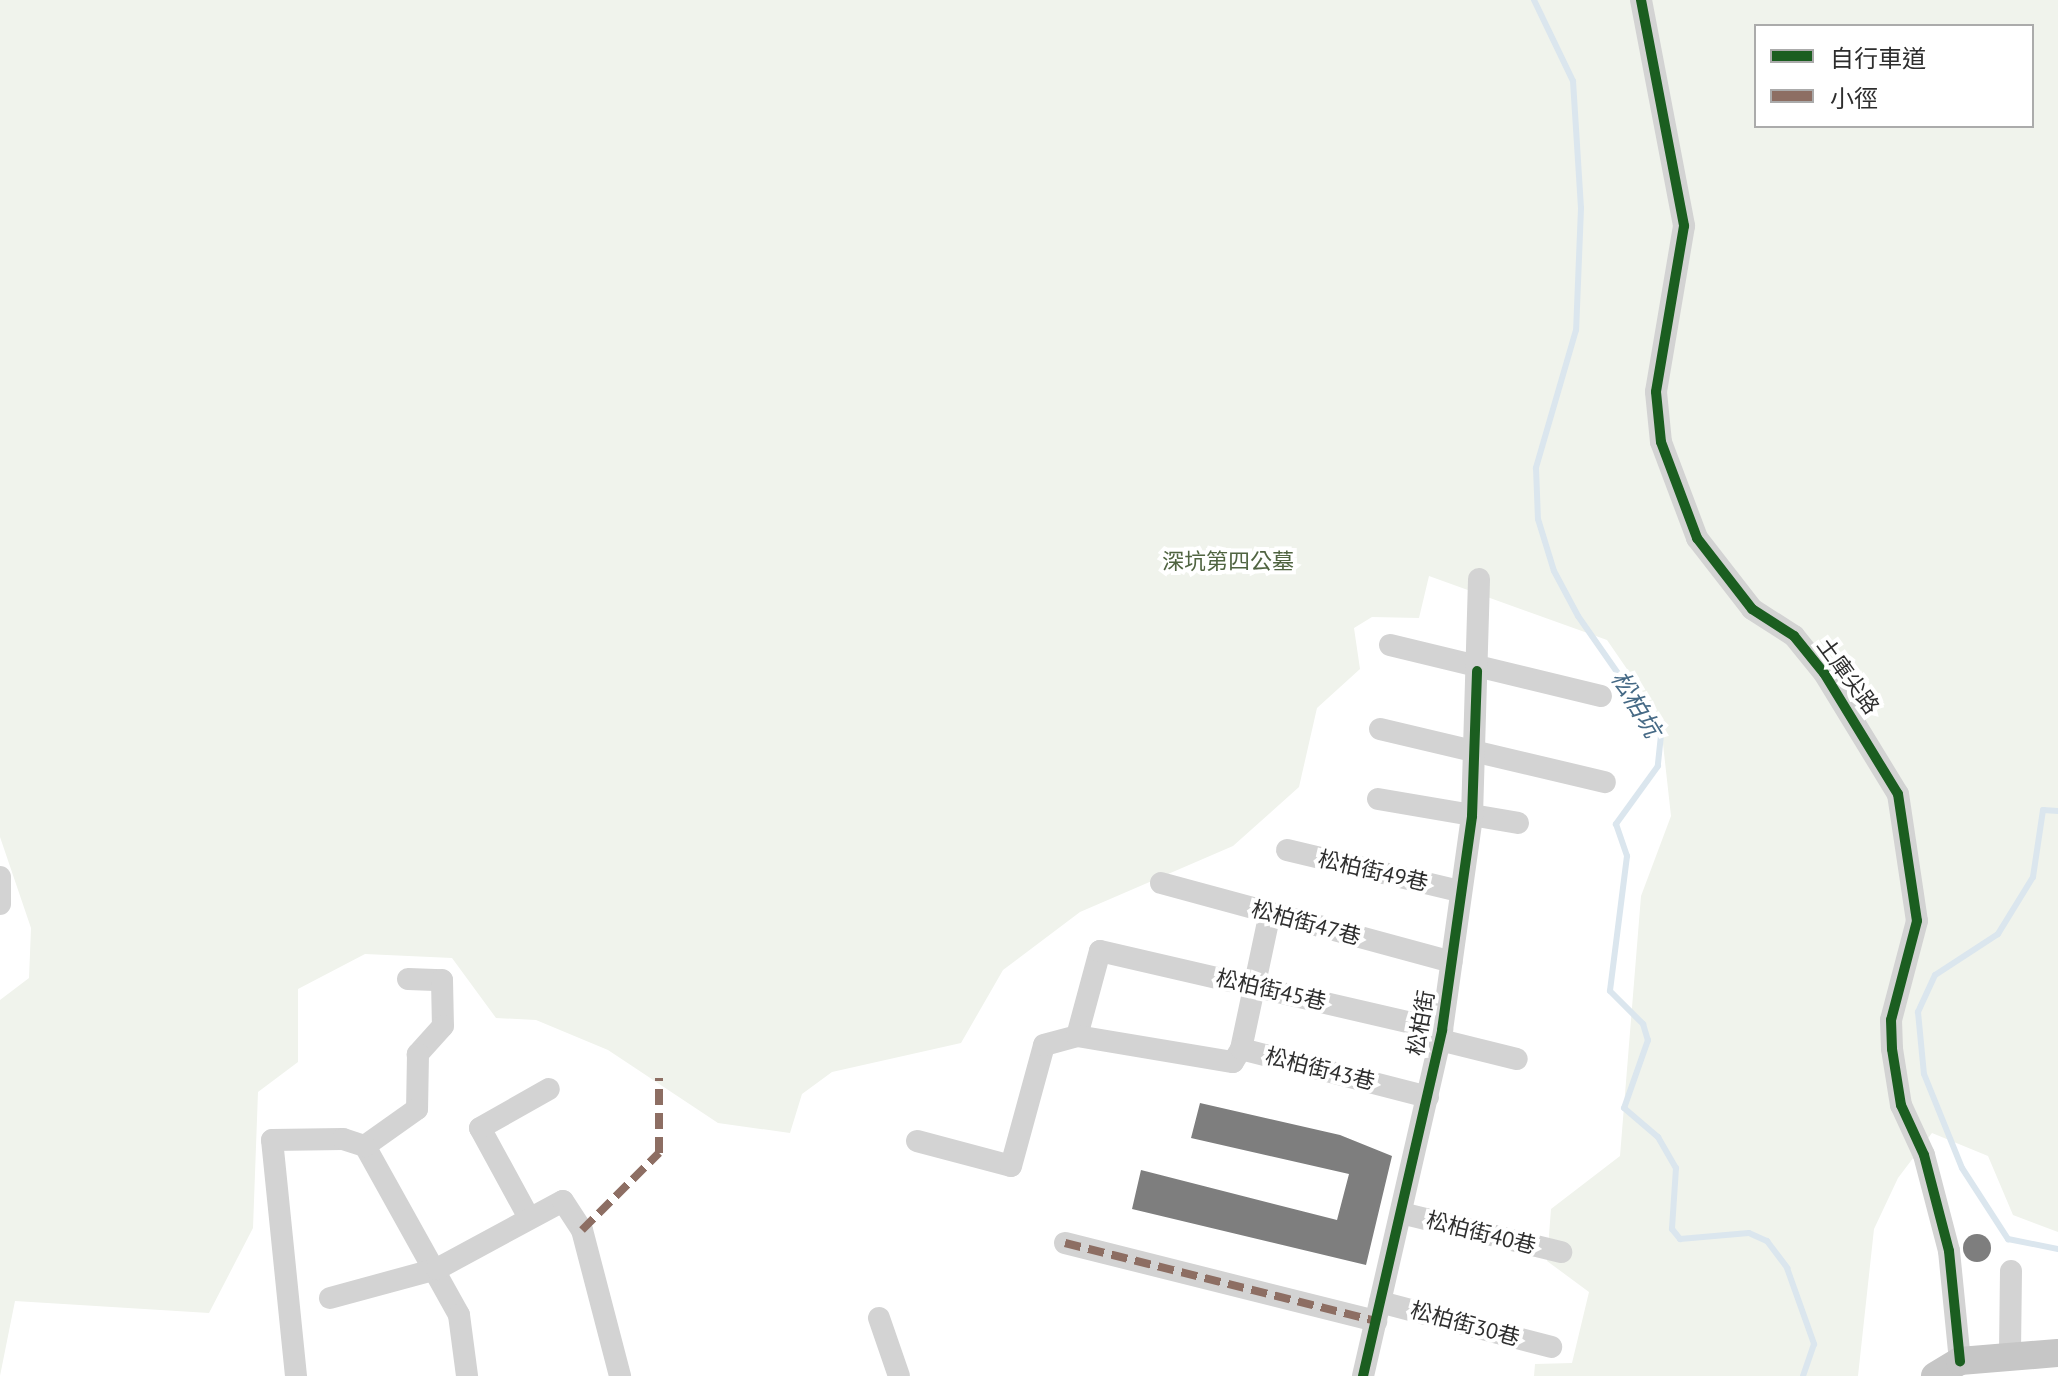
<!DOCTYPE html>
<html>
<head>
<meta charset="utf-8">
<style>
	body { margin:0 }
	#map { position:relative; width:2058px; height:1376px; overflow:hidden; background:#fff; font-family:"PT Sans","Noto Sans TC",sans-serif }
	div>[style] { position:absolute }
	.green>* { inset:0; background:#f0f3ec }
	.stream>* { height:6px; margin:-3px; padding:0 3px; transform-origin:3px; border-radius:3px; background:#dbe6ee }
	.building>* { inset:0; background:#7e7e7e }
	.round { border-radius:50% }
	.minor>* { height:22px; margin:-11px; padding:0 11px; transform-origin:11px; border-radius:11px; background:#d3d3d3 }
	.major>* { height:28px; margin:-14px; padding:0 14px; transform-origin:14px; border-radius:14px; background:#c6c6c6 }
	.quiet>* { height:8px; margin-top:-4px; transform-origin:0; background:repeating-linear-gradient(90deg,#8d6e63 0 16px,transparent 0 24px) }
	.cycleway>* { height:10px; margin:-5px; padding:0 5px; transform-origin:5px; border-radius:5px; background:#1b5e20 }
	span { translate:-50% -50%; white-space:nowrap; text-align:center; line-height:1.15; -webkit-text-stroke:8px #fff; paint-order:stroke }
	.park-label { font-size:22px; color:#506441 }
	.street-label { font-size:22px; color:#2e2e2e }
	.water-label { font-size:24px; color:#466a86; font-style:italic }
	.legend { position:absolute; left:1754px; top:24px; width:280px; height:104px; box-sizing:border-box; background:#fff; border:2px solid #ababab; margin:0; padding:10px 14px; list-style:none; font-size:24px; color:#2e2e2e }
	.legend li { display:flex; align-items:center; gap:16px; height:40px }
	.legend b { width:40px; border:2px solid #ababab }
</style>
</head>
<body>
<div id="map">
	<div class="green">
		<i style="clip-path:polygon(evenodd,0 0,2058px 0,2058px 1232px,2013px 1215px,1988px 1156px,1932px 1133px,1898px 1178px,1874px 1229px,1858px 1376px,1534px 1376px,1535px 1364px,1572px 1363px,1589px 1292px,1547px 1261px,1551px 1209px,1620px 1156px,1641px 896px,1671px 816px,1660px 717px,1607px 640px,1429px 576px,1419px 618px,1372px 617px,1354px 628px,1360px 669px,1317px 708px,1299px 787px,1233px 846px,1080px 912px,1003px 970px,961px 1043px,832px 1072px,802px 1094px,790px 1133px,718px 1123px,608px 1050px,536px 1020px,496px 1018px,452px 958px,365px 954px,298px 989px,298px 1062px,258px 1092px,253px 1228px,209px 1313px,15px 1301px,0 1376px,0 1000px,29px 978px,31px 928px,0 837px,0 0,1756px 26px,2032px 26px,2032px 126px,1756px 126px,1756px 26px)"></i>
	</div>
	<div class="stream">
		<i style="left:1534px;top:0;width:90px;rotate:64.3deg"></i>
		<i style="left:1573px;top:81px;width:127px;rotate:86.4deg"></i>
		<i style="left:1581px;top:208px;width:122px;rotate:92.3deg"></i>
		<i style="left:1576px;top:330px;width:144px;rotate:106.2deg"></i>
		<i style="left:1536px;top:468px;width:51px;rotate:87.8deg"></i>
		<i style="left:1538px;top:519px;width:54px;rotate:72.9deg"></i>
		<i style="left:1554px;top:571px;width:51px;rotate:61.9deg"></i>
		<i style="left:1578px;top:616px;width:145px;rotate:55.1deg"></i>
		<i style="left:1661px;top:735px;width:31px;rotate:96deg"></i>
		<i style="left:1658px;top:766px;width:72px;rotate:125.9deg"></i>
		<i style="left:1616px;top:824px;width:34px;rotate:71deg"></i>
		<i style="left:1627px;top:856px;width:136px;rotate:97.2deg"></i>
		<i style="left:1610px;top:991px;width:47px;rotate:45deg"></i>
		<i style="left:1643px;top:1024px;width:17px;rotate:73deg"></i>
		<i style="left:1648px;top:1040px;width:72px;rotate:109.4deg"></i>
		<i style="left:1624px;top:1108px;width:45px;rotate:40.5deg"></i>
		<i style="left:1658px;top:1137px;width:36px;rotate:60deg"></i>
		<i style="left:1676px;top:1168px;width:61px;rotate:93.8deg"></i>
		<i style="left:1672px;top:1229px;width:13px;rotate:51deg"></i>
		<i style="left:1680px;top:1239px;width:69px;rotate:-5deg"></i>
		<i style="left:1749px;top:1233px;width:20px;rotate:24deg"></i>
		<i style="left:1767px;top:1241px;width:34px;rotate:53deg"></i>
		<i style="left:1787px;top:1268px;width:81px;rotate:70.4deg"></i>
		<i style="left:1814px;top:1344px;width:34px;rotate:109deg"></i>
		<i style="left:2058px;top:811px;width:15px;rotate:-176deg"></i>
		<i style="left:2043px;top:810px;width:68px;rotate:98.5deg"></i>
		<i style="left:2033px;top:877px;width:67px;rotate:121.6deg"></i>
		<i style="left:1998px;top:934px;width:75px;rotate:146.9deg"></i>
		<i style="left:1935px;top:975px;width:41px;rotate:114.7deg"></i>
		<i style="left:1918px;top:1012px;width:62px;rotate:84.5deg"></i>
		<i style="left:1924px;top:1074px;width:101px;rotate:68deg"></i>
		<i style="left:1962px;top:1168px;width:85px;rotate:57.1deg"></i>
		<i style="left:2008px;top:1239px;width:51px;rotate:11.3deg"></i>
	</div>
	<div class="building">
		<i style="clip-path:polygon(1200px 1103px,1340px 1135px,1392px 1156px,1366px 1265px,1132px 1209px,1141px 1170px,1337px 1220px,1349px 1174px,1191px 1138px)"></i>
		<i class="round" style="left:1963px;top:1234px;width:28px;height:28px"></i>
	</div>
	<div class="minor">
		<i style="left:1641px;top:0;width:230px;rotate:79.2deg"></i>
		<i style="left:1684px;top:226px;width:168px;rotate:99.6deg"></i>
		<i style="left:1656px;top:392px;width:50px;rotate:84.3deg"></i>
		<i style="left:1661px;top:442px;width:103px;rotate:69.4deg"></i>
		<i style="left:1697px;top:538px;width:90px;rotate:52.2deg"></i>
		<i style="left:1752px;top:609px;width:50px;rotate:32.7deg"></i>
		<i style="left:1794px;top:636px;width:48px;rotate:51deg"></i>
		<i style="left:1824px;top:673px;width:142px;rotate:58.6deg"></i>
		<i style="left:1898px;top:794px;width:128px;rotate:81.5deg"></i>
		<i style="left:1917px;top:921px;width:102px;rotate:104.7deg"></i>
		<i style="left:1891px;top:1020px;width:29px;rotate:88deg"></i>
		<i style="left:1892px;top:1049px;width:57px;rotate:80.9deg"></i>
		<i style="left:1901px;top:1105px;width:55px;rotate:65.3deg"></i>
		<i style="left:1924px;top:1155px;width:99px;rotate:75.4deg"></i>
		<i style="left:1949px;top:1251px;width:111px;rotate:84.3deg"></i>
		<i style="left:1390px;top:645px;width:217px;rotate:13.6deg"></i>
		<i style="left:1380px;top:729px;width:231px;rotate:13.3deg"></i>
		<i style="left:1378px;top:799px;width:142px;rotate:9.7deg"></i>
		<i style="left:1287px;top:850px;width:177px;rotate:13.4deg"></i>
		<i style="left:0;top:877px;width:27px;rotate:90deg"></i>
		<i style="left:1161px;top:883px;width:301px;rotate:15.2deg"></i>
		<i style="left:408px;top:979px;width:34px;rotate:2deg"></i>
		<i style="left:442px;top:980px;width:46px;rotate:88.8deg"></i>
		<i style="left:443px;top:1026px;width:38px;rotate:132deg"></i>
		<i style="left:418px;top:1054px;width:55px;rotate:91deg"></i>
		<i style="left:417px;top:1109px;width:64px;rotate:144.6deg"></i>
		<i style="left:365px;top:1146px;width:193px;rotate:60.9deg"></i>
		<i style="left:459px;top:1315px;width:62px;rotate:82.5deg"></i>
		<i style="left:1077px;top:1036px;width:88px;rotate:-74.9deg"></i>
		<i style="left:1100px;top:951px;width:351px;rotate:13deg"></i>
		<i style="left:1440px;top:1040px;width:79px;rotate:13.9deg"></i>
		<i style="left:1241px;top:1049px;width:139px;rotate:-78deg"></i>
		<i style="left:917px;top:1141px;width:97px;rotate:14.9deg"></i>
		<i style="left:1011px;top:1166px;width:125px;rotate:-74.7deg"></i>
		<i style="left:1044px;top:1045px;width:34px;rotate:-15deg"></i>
		<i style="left:1077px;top:1036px;width:158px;rotate:9.5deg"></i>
		<i style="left:1233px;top:1062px;width:15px;rotate:-58deg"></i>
		<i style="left:1241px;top:1049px;width:193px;rotate:14.4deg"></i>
		<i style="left:1401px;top:1213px;width:165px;rotate:13.7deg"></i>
		<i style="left:528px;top:1216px;width:100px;rotate:-118.6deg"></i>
		<i style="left:480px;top:1128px;width:79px;rotate:-29.5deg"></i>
		<i style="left:1065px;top:1243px;width:321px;rotate:14.1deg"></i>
		<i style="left:330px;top:1298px;width:111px;rotate:-15.2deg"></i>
		<i style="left:437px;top:1269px;width:143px;rotate:-28.4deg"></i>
		<i style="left:563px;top:1201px;width:35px;rotate:57deg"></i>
		<i style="left:582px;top:1230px;width:151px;rotate:75.4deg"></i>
		<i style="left:1380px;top:1302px;width:177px;rotate:14.7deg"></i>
		<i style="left:879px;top:1318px;width:61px;rotate:71deg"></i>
		<i style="left:2010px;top:1352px;width:81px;rotate:-89.3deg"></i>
		<i style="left:296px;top:1376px;width:237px;rotate:-95.8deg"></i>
		<i style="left:272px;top:1140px;width:71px;rotate:-0.8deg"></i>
		<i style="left:343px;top:1139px;width:23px;rotate:18deg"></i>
		<i style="left:1363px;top:1376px;width:355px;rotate:-77.1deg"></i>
		<i style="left:1442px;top:1030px;width:216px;rotate:-82deg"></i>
		<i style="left:1472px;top:816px;width:237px;rotate:-88.3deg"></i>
	</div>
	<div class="major">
		<i style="left:1935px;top:1376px;width:29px;rotate:-31deg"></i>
		<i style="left:1960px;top:1361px;width:98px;rotate:-4.7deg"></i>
	</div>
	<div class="quiet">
		<i style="left:582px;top:1230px;width:109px;rotate:-45deg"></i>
		<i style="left:659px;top:1153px;width:75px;rotate:-90deg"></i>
		<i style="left:1065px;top:1243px;width:321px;rotate:14.1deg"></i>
	</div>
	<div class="cycleway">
		<i style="left:1641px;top:0;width:230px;rotate:79.2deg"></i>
		<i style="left:1684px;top:226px;width:168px;rotate:99.6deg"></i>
		<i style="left:1656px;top:392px;width:50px;rotate:84.3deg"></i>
		<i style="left:1661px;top:442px;width:103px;rotate:69.4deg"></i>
		<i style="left:1697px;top:538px;width:90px;rotate:52.2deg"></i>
		<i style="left:1752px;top:609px;width:50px;rotate:32.7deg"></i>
		<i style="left:1794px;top:636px;width:48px;rotate:51deg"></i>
		<i style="left:1824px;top:673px;width:142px;rotate:58.6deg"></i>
		<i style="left:1898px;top:794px;width:128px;rotate:81.5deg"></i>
		<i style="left:1917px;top:921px;width:102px;rotate:104.7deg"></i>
		<i style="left:1891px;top:1020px;width:29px;rotate:88deg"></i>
		<i style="left:1892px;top:1049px;width:57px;rotate:80.9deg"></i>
		<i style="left:1901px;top:1105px;width:55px;rotate:65.3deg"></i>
		<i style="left:1924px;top:1155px;width:99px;rotate:75.4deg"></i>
		<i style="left:1949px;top:1251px;width:111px;rotate:84.3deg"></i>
		<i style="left:1363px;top:1376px;width:355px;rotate:-77.1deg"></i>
		<i style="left:1442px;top:1030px;width:216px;rotate:-82deg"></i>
		<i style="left:1472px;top:816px;width:145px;rotate:-88deg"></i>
	</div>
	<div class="park-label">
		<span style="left:1228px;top:562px">深坑第四公墓</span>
	</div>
	<div class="street-label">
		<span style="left:1848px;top:676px;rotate:54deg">土庫尖路</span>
		<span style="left:1373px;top:871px;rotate:13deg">松柏街49巷</span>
		<span style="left:1306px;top:923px;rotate:15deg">松柏街47巷</span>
		<span style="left:1271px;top:990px;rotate:13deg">松柏街45巷</span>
		<span style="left:1421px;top:1023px;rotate:-80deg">松柏街</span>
		<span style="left:1320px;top:1069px;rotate:14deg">松柏街43巷</span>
		<span style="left:1481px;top:1233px;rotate:14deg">松柏街40巷</span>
		<span style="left:1465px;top:1324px;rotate:15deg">松柏街30巷</span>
	</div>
	<div class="water-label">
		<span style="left:1636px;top:704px;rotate:59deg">松柏坑</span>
	</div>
	<ul class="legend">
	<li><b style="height:10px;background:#1b5e20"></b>自行車道</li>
	<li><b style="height:10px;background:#8d6e63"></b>小徑</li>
	</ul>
</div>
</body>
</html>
